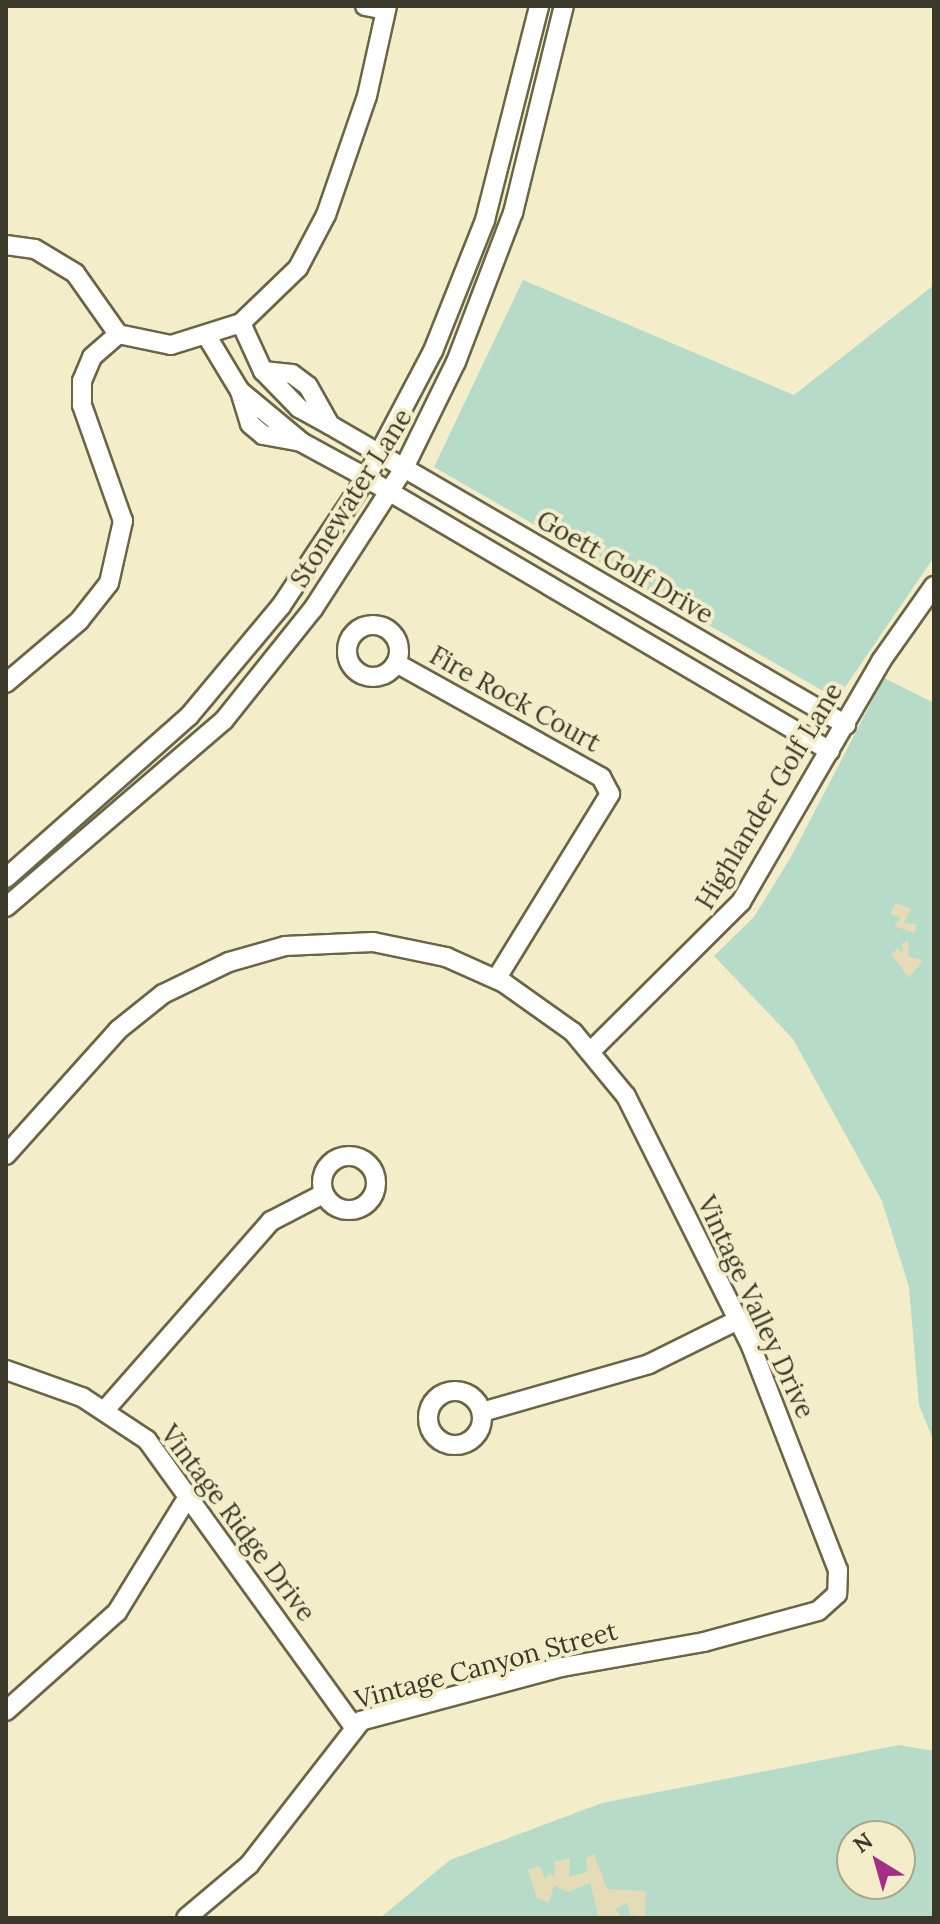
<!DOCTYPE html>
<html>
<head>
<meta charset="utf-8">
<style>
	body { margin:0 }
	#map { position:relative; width:940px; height:1924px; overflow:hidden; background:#f3eec9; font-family:Lora,serif }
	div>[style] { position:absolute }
	.green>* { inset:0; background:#b6dbc9 }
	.sand>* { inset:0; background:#e5dcb7 }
	.roads { filter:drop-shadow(2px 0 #6a6545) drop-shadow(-2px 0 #6a6545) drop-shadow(0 2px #6a6545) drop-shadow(0 -2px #6a6545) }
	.minor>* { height:18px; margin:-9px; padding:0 9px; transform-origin:9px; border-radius:9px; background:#fff }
	.minor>.ring { margin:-9px; padding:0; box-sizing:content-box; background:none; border:18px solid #fff; border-radius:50% }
	span { translate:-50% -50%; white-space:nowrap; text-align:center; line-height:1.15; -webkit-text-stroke:8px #f3eec9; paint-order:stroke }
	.street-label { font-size:26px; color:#3b392a }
	.frame { position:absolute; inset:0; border:8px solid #3b392a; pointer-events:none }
	.north { position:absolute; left:836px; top:1820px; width:80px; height:80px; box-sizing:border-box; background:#f3eec9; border:2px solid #a9a689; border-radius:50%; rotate:323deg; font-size:22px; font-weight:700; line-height:32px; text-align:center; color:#3b392a }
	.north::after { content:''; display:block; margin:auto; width:28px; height:36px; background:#a52e86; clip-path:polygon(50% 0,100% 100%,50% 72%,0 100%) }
</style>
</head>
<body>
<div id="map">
	<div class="green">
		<i style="clip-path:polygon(523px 280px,794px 395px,934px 285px,934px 557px,837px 699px,434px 467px)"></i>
		<i style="clip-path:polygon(884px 678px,934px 703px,934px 1442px,919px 1405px,909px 1287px,882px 1201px,793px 1039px,714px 956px,754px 917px,791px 857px)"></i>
		<i style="clip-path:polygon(evenodd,899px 1745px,934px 1751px,934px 1918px,380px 1918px,450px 1860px,602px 1803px,899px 1745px,852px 1836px,900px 1836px,900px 1884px,852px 1884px,852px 1836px)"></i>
	</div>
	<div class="sand">
		<i style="clip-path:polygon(896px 903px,911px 909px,904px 923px,916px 924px,915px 933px,894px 926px,901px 918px,890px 914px)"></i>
		<i style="clip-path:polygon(908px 940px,909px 957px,923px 960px,909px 978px,891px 954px,898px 948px,904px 954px,901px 944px)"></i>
		<i style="clip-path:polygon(594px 1854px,607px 1889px,646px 1891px,645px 1916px,630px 1915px,627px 1903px,615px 1909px,622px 1918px,599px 1918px,590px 1883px,567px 1892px,554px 1885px,549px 1903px,537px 1898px,528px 1870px,540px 1866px,545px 1879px,549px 1873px,555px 1878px,554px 1862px,570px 1858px,569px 1877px,587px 1872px,586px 1858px)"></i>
	</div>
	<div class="roads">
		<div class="minor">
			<i style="left:365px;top:6px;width:21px;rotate:11deg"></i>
			<i style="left:6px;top:245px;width:29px;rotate:8deg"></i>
			<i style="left:35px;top:249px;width:47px;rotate:31deg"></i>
			<i style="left:75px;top:273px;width:75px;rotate:54.8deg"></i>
			<i style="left:118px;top:334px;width:54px;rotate:11.7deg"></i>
			<i style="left:171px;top:345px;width:73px;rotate:-17.4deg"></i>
			<i style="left:241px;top:323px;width:79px;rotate:-44deg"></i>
			<i style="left:298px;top:268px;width:60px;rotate:-62.2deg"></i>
			<i style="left:326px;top:215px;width:126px;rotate:-71deg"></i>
			<i style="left:367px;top:96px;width:92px;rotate:-77.5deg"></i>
			<i style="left:241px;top:323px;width:53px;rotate:65.4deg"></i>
			<i style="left:263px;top:371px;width:29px;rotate:6deg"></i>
			<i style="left:292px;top:374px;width:20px;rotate:37deg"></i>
			<i style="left:308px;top:386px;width:45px;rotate:60.6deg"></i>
			<i style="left:330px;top:425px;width:597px;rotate:30.17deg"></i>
			<i style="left:208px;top:338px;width:62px;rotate:58.9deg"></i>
			<i style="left:240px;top:391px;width:34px;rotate:73deg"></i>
			<i style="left:250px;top:424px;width:17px;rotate:40deg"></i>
			<i style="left:263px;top:435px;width:39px;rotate:10deg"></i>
			<i style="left:301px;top:442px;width:63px;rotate:28.6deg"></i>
			<i style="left:356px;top:472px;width:550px;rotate:30.48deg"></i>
			<i style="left:263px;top:371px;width:52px;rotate:45.8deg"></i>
			<i style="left:299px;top:408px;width:35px;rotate:29deg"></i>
			<i style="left:240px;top:391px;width:77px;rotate:39.7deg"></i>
			<i class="ring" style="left:347px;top:625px;width:34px;height:34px"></i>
			<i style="left:396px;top:663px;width:235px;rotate:29.1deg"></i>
			<i style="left:601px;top:777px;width:19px;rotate:62deg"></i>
			<i style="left:610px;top:794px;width:217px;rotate:121.6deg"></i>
			<i style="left:6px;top:683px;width:96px;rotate:-40.3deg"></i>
			<i style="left:79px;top:621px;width:48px;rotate:-51.7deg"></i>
			<i style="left:109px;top:583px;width:64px;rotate:-77.3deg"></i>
			<i style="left:123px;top:521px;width:123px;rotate:-109.5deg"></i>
			<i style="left:82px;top:405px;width:24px;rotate:-90deg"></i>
			<i style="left:82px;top:381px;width:26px;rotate:-67deg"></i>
			<i style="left:92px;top:357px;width:35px;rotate:-41deg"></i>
			<i style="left:6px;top:878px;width:244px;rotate:-41.5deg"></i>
			<i style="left:189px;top:716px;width:143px;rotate:-50.1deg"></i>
			<i style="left:281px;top:606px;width:154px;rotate:-56.4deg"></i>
			<i style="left:366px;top:478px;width:144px;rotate:-62.2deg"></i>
			<i style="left:433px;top:351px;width:141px;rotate:-68.3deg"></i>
			<i style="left:485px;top:220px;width:221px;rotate:-75.8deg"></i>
			<i style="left:6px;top:907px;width:287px;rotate:-40.6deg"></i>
			<i style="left:224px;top:720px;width:142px;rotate:-51.3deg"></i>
			<i style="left:313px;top:609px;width:166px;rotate:-57.1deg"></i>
			<i style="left:403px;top:470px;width:120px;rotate:-63.9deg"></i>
			<i style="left:456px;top:362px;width:160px;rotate:-69.1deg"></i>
			<i style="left:513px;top:213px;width:213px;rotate:-76.2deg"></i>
			<i style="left:592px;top:1050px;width:210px;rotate:-44.8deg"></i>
			<i style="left:741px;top:902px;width:279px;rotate:-59.8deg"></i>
			<i style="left:881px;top:661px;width:92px;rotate:-54.8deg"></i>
			<i style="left:6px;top:1155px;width:168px;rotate:-48.1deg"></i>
			<i style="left:118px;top:1030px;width:58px;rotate:-38.7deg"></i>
			<i style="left:163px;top:994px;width:73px;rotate:-25.9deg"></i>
			<i style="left:229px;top:962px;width:58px;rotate:-15.9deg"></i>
			<i style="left:285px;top:946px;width:88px;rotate:-2.6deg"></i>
			<i style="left:373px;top:942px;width:75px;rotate:11.6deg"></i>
			<i style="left:446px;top:957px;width:64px;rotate:24.1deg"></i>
			<i style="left:504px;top:983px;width:85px;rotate:35.4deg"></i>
			<i style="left:573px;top:1032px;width:83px;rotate:50.4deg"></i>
			<i style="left:626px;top:1096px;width:280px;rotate:63.4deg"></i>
			<i style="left:751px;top:1346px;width:240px;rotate:68.8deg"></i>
			<i style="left:838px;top:1570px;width:24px;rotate:92deg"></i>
			<i style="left:837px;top:1594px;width:25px;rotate:138deg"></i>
			<i style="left:818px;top:1611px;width:118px;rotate:164.8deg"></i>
			<i style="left:704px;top:1642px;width:144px;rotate:170deg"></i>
			<i style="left:562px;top:1667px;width:208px;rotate:165deg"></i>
			<i style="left:361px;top:1721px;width:182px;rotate:127.9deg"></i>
			<i style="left:249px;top:1865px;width:82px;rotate:139.9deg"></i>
			<i class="ring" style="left:322px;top:1156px;width:36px;height:36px"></i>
			<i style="left:6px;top:1370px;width:81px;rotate:19.6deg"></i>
			<i style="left:82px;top:1397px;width:78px;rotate:33.5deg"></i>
			<i style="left:147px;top:1440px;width:352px;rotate:54.2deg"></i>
			<i class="ring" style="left:428px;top:1391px;width:36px;height:36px"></i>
			<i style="left:105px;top:1410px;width:252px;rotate:-48.7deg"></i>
			<i style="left:271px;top:1221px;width:59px;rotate:-27.4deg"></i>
			<i style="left:482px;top:1412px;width:174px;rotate:-16deg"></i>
			<i style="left:649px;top:1364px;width:99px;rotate:-26.3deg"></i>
			<i style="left:6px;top:1711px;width:149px;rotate:-41.7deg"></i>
			<i style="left:117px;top:1612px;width:137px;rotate:-58.4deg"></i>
		</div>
	</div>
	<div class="street-label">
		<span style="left:351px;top:498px;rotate:-58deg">Stonewater Lane</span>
		<span style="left:625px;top:567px;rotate:30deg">Goett Golf Drive</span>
		<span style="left:515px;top:699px;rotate:29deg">Fire Rock Court</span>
		<span style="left:769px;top:796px;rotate:-59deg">Highlander Golf Lane</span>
		<span style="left:756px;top:1307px;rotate:65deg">Vintage Valley Drive</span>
		<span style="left:238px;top:1523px;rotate:53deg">Vintage Ridge Drive</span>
		<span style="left:486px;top:1665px;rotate:-15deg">Vintage Canyon Street</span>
	</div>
	<div class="frame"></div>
	<div class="north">N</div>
</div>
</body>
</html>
